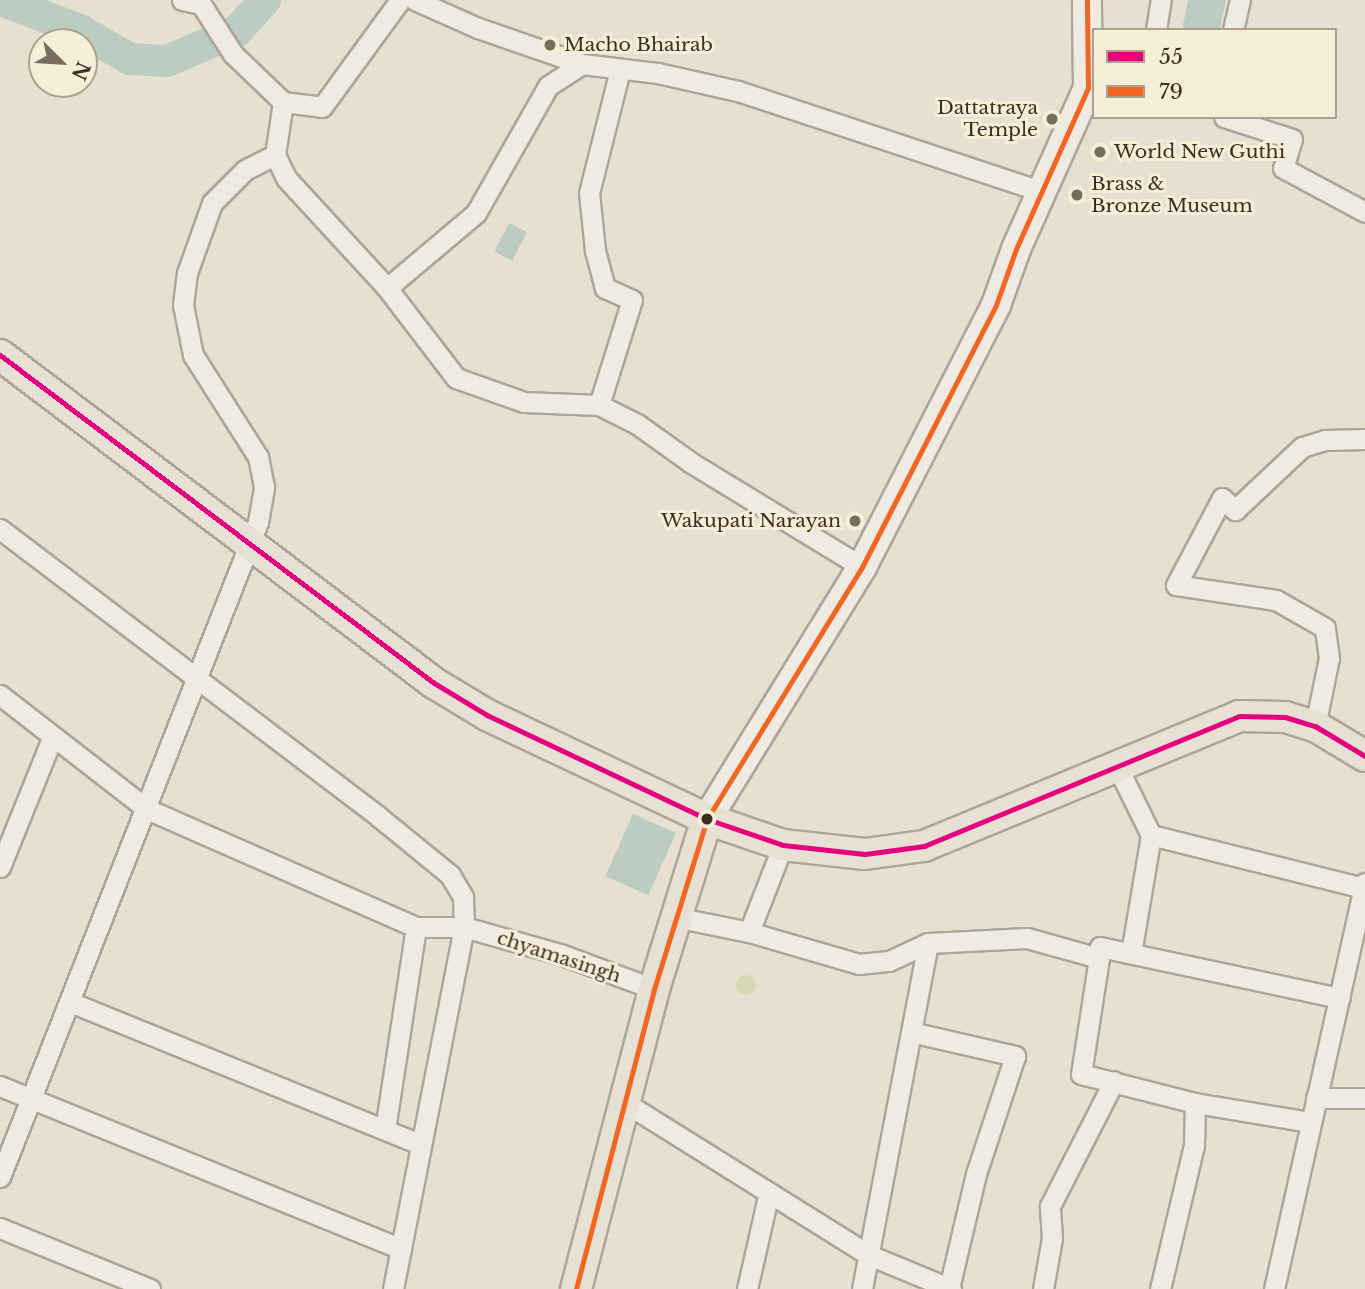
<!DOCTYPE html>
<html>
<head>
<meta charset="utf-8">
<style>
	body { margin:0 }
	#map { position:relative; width:1365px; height:1289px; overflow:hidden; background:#e7e0d1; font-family:"Libre Baskerville",serif }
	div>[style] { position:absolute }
	.green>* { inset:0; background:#d6d7b3 }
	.round { border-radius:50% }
	.water>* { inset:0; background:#bcccc2; transform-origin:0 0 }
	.river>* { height:32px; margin:-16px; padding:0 16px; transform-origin:16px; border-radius:16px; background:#bcccc2 }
	.roads { filter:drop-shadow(2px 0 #ada599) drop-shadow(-2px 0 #ada599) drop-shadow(0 2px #ada599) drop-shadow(0 -2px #ada599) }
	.street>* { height:19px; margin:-9.5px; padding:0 9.5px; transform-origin:9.5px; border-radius:9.5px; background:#efebe3 }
	.secondary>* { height:28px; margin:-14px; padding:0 14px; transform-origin:14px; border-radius:14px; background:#efebe3 }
	.primary>* { height:30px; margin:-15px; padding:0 15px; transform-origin:15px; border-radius:15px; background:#e6e1d4 }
	.bus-1>* { height:5px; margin:-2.5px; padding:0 2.5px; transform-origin:2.5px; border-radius:2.5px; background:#e5007d }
	.bus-2>* { height:5px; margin:-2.5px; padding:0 2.5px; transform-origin:2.5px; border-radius:2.5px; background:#f26522 }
	.dots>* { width:19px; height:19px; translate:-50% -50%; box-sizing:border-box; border:4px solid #f7eed8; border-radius:50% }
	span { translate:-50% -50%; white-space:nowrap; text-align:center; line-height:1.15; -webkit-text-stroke:6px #f7eed8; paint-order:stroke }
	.poi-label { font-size:19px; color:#3d2e20 }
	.left { translate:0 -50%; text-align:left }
	.right { translate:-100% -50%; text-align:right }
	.street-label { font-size:19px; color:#3d2e20 }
	.legend { position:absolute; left:1092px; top:28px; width:245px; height:91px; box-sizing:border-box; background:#f7eed8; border:2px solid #ada18e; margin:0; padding:9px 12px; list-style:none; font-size:21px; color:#3d2e20 }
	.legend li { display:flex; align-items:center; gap:14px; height:35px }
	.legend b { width:35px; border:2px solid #ada18e }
	.north { position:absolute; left:28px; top:28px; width:70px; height:70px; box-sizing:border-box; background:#f7eed8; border:2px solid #ada18e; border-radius:50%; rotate:114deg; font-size:19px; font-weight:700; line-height:28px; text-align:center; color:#3d2e20 }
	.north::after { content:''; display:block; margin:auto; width:24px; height:32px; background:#786c5e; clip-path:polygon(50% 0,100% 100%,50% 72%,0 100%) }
</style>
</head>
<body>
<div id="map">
	<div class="green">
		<i class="round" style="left:736px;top:975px;width:20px;height:20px"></i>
	</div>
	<div class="water">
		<i style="clip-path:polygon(1188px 0,1226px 0,1220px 30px,1182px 30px)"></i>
		<i style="left:509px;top:223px;width:20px;height:32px;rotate:27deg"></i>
		<i style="left:633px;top:814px;width:47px;height:68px;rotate:24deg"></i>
	</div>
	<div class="river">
		<i style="left:1px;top:0;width:85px;rotate:20.8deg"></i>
		<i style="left:80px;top:30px;width:58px;rotate:30.1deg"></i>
		<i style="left:130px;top:59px;width:37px;rotate:3deg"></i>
		<i style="left:167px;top:61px;width:76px;rotate:-23.2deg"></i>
		<i style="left:237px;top:31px;width:42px;rotate:-47.9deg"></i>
	</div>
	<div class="roads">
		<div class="street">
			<i style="left:182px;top:0;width:19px;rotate:12deg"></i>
			<i style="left:201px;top:4px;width:59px;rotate:57.4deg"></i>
			<i style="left:233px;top:54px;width:69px;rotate:43.8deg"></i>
			<i style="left:283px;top:102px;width:54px;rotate:98.6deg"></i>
			<i style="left:275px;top:155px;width:25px;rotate:64deg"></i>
			<i style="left:286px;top:178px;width:149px;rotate:47.4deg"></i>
			<i style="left:387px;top:288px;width:113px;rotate:52.5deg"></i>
			<i style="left:456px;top:378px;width:72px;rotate:19.4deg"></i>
			<i style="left:524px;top:402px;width:75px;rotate:2.3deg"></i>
			<i style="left:599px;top:405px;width:42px;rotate:26.6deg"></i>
			<i style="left:637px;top:424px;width:65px;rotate:35.6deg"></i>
			<i style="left:690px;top:462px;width:202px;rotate:31.4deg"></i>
			<i style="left:415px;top:0;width:69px;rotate:24deg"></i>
			<i style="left:478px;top:28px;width:110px;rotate:19.1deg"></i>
			<i style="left:582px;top:64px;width:77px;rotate:6.8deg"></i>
			<i style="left:658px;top:73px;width:82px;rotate:12.7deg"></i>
			<i style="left:738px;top:91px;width:321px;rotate:18.3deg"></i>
			<i style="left:1156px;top:30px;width:30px;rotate:-81deg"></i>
			<i style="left:1233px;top:30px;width:31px;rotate:-77deg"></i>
			<i style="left:283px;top:102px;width:39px;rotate:7deg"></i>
			<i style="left:322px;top:107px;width:132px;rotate:-53.9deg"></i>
			<i style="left:1224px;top:117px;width:71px;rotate:17.9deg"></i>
			<i style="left:1292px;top:139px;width:30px;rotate:107deg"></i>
			<i style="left:1283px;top:168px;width:93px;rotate:28.2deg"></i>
			<i style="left:387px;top:288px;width:116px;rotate:-40.1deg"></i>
			<i style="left:476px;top:213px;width:146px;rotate:-60.4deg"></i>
			<i style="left:548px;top:86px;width:40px;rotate:-32.9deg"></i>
			<i style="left:599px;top:405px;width:110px;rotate:-72.6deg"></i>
			<i style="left:632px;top:300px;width:30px;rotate:-156deg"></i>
			<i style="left:605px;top:288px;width:39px;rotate:-105deg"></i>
			<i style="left:595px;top:250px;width:57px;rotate:-96deg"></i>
			<i style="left:589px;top:193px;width:127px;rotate:-75.9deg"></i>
			<i style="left:0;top:529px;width:476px;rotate:37.2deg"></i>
			<i style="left:379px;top:817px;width:92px;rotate:39.2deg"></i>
			<i style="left:450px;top:875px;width:26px;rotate:59deg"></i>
			<i style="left:463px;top:897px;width:30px;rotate:88deg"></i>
			<i style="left:464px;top:927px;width:369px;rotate:101.1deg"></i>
			<i style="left:0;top:695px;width:186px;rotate:37.8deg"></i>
			<i style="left:147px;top:809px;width:294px;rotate:23.7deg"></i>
			<i style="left:416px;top:927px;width:205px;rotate:98.7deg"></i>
			<i style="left:1315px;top:726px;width:69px;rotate:-78.4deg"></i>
			<i style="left:1329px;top:658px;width:30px;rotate:-98deg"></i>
			<i style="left:1325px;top:628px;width:56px;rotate:-150.3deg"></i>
			<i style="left:1276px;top:600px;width:101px;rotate:-171.5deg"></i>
			<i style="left:1176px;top:585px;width:98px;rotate:-62.1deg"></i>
			<i style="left:1222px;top:498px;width:18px;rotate:43deg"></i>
			<i style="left:1235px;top:510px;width:92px;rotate:-43.2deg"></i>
			<i style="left:1302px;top:447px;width:24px;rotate:-17deg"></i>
			<i style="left:1325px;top:440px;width:40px;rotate:-1.4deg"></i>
			<i style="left:1117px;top:766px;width:77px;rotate:63.8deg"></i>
			<i style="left:1151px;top:835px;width:120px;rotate:99.6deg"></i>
			<i style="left:1151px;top:835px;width:219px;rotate:14deg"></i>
			<i style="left:0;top:867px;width:141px;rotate:-68deg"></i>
			<i style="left:675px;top:917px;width:76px;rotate:11.5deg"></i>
			<i style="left:749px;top:932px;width:93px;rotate:-68.7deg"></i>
			<i style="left:416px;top:927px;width:48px"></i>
			<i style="left:464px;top:927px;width:100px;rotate:15.7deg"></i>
			<i style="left:560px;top:954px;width:100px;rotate:20.4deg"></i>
			<i style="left:749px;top:932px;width:115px;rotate:16.2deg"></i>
			<i style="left:859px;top:964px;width:30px;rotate:-6deg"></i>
			<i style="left:889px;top:961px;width:43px;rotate:-24.8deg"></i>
			<i style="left:928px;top:943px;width:99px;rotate:-2.9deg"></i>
			<i style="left:1027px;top:938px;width:75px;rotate:15.5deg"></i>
			<i style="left:1099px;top:958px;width:11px;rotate:-85deg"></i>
			<i style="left:1100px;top:947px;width:245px;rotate:12deg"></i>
			<i style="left:1099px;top:958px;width:117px;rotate:98.8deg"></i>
			<i style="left:1081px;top:1074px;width:118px;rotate:14.3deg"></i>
			<i style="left:1195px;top:1103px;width:117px;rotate:9.4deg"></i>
			<i style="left:70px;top:1002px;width:378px;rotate:22.1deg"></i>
			<i style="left:911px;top:1032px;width:107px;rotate:13deg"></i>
			<i style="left:1015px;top:1056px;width:124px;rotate:108.3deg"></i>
			<i style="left:976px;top:1174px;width:117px;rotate:103.3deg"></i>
			<i style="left:0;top:1086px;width:433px;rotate:22.1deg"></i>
			<i style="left:1316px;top:1098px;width:49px"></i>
			<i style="left:624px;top:1102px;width:289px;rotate:32deg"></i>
			<i style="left:869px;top:1255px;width:89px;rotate:22.5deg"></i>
			<i style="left:0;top:1177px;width:704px;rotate:-68.5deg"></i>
			<i style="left:258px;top:522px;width:36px;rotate:-80deg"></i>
			<i style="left:264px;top:487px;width:31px;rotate:-101deg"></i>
			<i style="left:258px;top:457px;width:121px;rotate:-122.5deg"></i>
			<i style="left:193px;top:355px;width:51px;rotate:-101.3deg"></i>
			<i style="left:183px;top:305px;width:32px;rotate:-83deg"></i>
			<i style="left:187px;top:273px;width:74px;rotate:-70.3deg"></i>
			<i style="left:212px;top:203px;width:47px;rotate:-45deg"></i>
			<i style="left:245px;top:170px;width:34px;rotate:-27deg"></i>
			<i style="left:0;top:1228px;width:162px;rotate:22.1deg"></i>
			<i style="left:747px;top:1289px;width:99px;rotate:-77.2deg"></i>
			<i style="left:862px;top:1289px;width:352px;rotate:-79.2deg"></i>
			<i style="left:1043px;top:1289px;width:52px;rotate:-80deg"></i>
			<i style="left:1052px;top:1238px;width:32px;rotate:-94deg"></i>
			<i style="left:1050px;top:1206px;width:140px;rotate:-62.9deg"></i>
			<i style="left:1160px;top:1289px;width:148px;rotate:-76.7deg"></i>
			<i style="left:1194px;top:1145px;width:42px;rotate:-88.6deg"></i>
			<i style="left:1274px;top:1289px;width:416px;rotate:-77.4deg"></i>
		</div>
		<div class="secondary">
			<i style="left:707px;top:819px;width:296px;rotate:-58.4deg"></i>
			<i style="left:862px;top:567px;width:294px;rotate:-62.9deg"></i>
			<i style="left:996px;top:305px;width:59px;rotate:-70.3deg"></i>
			<i style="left:1016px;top:249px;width:176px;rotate:-65.9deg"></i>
			<i style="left:1088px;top:88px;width:88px;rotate:-90.7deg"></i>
		</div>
		<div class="primary">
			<i style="left:0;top:355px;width:544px;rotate:37.08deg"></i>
			<i style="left:434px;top:683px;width:62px;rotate:31.1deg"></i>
			<i style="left:487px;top:715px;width:243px;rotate:25.3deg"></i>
			<i style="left:707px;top:819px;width:80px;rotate:18.9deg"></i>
			<i style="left:783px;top:845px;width:82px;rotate:6.3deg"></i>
			<i style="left:865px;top:854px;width:60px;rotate:-7.7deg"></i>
			<i style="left:924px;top:846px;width:341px;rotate:-22.4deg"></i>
			<i style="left:1239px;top:716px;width:46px;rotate:1.2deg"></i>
			<i style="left:1285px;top:717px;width:31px;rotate:17deg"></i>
			<i style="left:1315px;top:726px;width:58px;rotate:31deg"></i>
			<i style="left:576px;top:1289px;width:310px;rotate:-75.4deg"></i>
			<i style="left:654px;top:989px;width:178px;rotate:-72.7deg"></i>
		</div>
	</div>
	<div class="bus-1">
		<i style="left:0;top:355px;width:544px;rotate:37.08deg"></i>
		<i style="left:434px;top:683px;width:62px;rotate:31.1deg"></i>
		<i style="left:487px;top:715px;width:243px;rotate:25.3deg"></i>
		<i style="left:707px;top:819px;width:80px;rotate:18.9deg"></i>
		<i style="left:783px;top:845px;width:82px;rotate:6.3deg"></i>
		<i style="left:865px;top:854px;width:60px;rotate:-7.7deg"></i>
		<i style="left:924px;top:846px;width:341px;rotate:-22.4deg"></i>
		<i style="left:1239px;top:716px;width:46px;rotate:1.2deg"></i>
		<i style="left:1285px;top:717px;width:31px;rotate:17deg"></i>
		<i style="left:1315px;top:726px;width:58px;rotate:31deg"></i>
	</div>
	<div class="bus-2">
		<i style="left:576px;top:1289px;width:310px;rotate:-75.4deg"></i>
		<i style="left:654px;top:989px;width:178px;rotate:-72.7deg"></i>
		<i style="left:707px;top:819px;width:296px;rotate:-58.4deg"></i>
		<i style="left:862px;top:567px;width:294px;rotate:-62.9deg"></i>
		<i style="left:996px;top:305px;width:59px;rotate:-70.3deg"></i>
		<i style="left:1016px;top:249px;width:176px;rotate:-65.9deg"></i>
		<i style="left:1088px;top:88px;width:88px;rotate:-90.7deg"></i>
	</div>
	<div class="dots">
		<i style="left:550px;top:45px;background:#786c5e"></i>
		<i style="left:1052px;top:119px;background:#786c5e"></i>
		<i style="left:1100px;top:152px;background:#786c5e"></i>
		<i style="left:1077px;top:195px;background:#786c5e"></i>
		<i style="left:855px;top:521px;background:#786c5e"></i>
		<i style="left:707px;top:819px;background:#3d2e20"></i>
	</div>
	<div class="poi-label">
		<span class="left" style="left:564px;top:45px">Macho Bhairab</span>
		<span class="right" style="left:1038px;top:119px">Dattatraya<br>Temple</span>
		<span class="left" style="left:1114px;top:152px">World New Guthi</span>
		<span class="left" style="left:1091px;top:195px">Brass &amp;<br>Bronze Museum</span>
		<span class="right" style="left:841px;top:521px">Wakupati Narayan</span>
	</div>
	<div class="street-label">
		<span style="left:559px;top:957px;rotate:18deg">chyamasingh</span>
	</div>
	<ul class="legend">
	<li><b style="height:9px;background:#e5007d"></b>55</li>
	<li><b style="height:9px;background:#f26522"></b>79</li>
	</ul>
	<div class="north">N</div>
</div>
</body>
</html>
